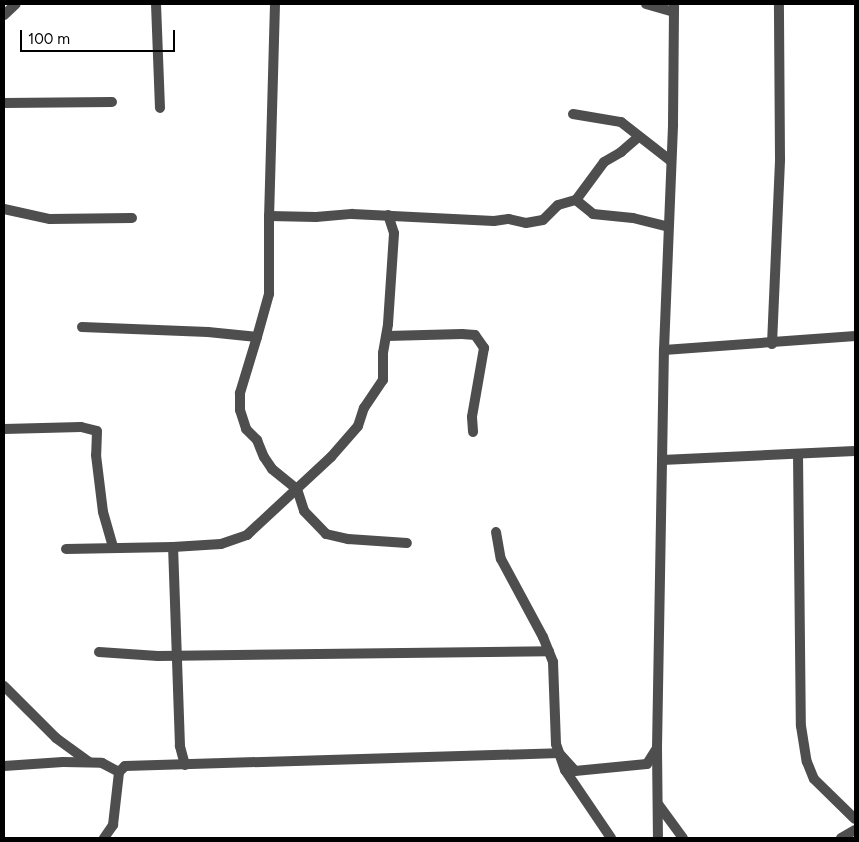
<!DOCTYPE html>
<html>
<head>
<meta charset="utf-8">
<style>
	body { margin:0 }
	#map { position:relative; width:859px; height:842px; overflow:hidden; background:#fff; font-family:Figtree,sans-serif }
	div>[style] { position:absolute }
	.minor>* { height:10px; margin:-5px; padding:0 5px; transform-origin:5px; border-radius:5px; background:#4e4e4e }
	span { translate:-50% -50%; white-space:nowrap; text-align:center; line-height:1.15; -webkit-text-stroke:4.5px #fff; paint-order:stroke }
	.frame { position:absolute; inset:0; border:5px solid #000; pointer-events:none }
	.scale { position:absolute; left:20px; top:30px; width:155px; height:22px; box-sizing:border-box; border:2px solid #000; border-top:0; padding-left:6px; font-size:15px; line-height:18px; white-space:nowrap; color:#000; -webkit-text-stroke:4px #fff; paint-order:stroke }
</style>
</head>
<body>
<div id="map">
	<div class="minor">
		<i style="left:156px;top:4px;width:104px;rotate:87.8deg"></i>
		<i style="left:275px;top:4px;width:212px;rotate:91.6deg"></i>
		<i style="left:269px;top:216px;width:47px;rotate:1.2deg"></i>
		<i style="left:316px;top:217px;width:36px;rotate:-5deg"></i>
		<i style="left:352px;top:214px;width:142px;rotate:2.8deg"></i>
		<i style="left:494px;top:221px;width:15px;rotate:-8deg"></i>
		<i style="left:509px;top:219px;width:17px;rotate:13deg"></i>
		<i style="left:526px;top:223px;width:17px;rotate:-10deg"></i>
		<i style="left:543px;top:220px;width:21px;rotate:-45deg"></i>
		<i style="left:558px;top:205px;width:19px;rotate:-16deg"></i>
		<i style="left:576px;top:200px;width:47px;rotate:-53.6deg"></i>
		<i style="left:604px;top:162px;width:20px;rotate:-30deg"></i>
		<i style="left:621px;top:152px;width:23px;rotate:-41deg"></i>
		<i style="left:646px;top:4px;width:29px;rotate:16deg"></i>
		<i style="left:4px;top:15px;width:16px;rotate:-43deg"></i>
		<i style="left:4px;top:103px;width:108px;rotate:-0.5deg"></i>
		<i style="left:573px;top:114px;width:49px;rotate:9.5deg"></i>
		<i style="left:621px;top:122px;width:63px;rotate:38deg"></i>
		<i style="left:576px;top:200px;width:22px;rotate:39deg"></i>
		<i style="left:593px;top:214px;width:40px;rotate:5.7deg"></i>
		<i style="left:633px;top:218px;width:36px;rotate:14deg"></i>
		<i style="left:4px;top:209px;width:47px;rotate:12.3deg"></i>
		<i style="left:50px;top:219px;width:82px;rotate:-0.7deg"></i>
		<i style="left:82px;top:327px;width:126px;rotate:2.3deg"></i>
		<i style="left:208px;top:332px;width:49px;rotate:5.8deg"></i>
		<i style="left:257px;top:337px;width:59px;rotate:106.9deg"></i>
		<i style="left:240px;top:393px;width:17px;rotate:90deg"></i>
		<i style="left:240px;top:410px;width:20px;rotate:72deg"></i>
		<i style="left:246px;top:429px;width:16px;rotate:45deg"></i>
		<i style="left:257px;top:440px;width:18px;rotate:68deg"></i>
		<i style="left:264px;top:457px;width:14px;rotate:56deg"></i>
		<i style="left:272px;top:469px;width:32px;rotate:39deg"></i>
		<i style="left:297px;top:489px;width:23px;rotate:72deg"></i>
		<i style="left:304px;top:511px;width:32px;rotate:46deg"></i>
		<i style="left:326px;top:534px;width:23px;rotate:13deg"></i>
		<i style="left:348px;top:539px;width:59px;rotate:3.9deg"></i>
		<i style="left:387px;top:336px;width:75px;rotate:-1.5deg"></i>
		<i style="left:462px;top:334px;width:13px;rotate:4deg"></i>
		<i style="left:475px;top:335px;width:16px;rotate:55deg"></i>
		<i style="left:484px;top:348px;width:70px;rotate:99.9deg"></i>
		<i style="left:472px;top:417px;width:15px;rotate:86deg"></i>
		<i style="left:257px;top:337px;width:45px;rotate:-74.4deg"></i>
		<i style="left:269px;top:294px;width:78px;rotate:-90deg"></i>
		<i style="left:772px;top:344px;width:185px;rotate:-87.5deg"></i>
		<i style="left:780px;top:159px;width:155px;rotate:-90.4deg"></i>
		<i style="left:664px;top:350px;width:192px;rotate:-4.2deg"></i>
		<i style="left:4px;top:429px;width:77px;rotate:-1.5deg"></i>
		<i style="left:81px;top:427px;width:16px;rotate:14deg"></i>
		<i style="left:97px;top:431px;width:24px;rotate:92deg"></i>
		<i style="left:96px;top:455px;width:57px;rotate:83deg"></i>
		<i style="left:103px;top:512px;width:36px;rotate:74deg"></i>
		<i style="left:798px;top:454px;width:272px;rotate:89.4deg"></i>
		<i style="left:801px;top:726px;width:36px;rotate:81deg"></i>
		<i style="left:807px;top:762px;width:18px;rotate:68deg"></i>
		<i style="left:814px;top:779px;width:57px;rotate:44.3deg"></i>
		<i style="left:662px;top:460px;width:193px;rotate:-2.7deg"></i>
		<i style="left:496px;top:532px;width:27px;rotate:80deg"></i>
		<i style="left:501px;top:559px;width:89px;rotate:61.7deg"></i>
		<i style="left:543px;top:637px;width:27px;rotate:68deg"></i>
		<i style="left:553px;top:662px;width:82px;rotate:87.9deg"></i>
		<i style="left:556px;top:744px;width:28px;rotate:71deg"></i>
		<i style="left:565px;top:770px;width:82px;rotate:55.9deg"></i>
		<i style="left:66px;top:549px;width:107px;rotate:-1.1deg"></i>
		<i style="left:99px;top:652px;width:59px;rotate:3.9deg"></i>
		<i style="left:158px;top:656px;width:391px;rotate:-0.7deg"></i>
		<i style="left:4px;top:686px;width:74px;rotate:45deg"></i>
		<i style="left:56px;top:738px;width:41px;rotate:36deg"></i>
		<i style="left:657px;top:748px;width:90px;rotate:89.4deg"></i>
		<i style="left:185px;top:765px;width:20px;rotate:-105deg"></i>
		<i style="left:180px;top:746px;width:199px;rotate:-92deg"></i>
		<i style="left:173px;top:547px;width:48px;rotate:-3.6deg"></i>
		<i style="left:221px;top:544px;width:28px;rotate:-19deg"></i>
		<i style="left:247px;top:535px;width:115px;rotate:-42.9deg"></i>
		<i style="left:331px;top:457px;width:41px;rotate:-48.9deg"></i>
		<i style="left:358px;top:426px;width:19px;rotate:-72deg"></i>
		<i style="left:364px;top:408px;width:34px;rotate:-56deg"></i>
		<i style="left:383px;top:380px;width:27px;rotate:-90deg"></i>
		<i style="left:383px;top:353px;width:29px;rotate:-80deg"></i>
		<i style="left:388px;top:324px;width:91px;rotate:-86.2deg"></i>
		<i style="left:394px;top:233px;width:19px;rotate:-108deg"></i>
		<i style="left:4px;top:766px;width:59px;rotate:-3.9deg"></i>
		<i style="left:63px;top:762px;width:39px;rotate:1deg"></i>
		<i style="left:102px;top:763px;width:19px;rotate:28deg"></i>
		<i style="left:658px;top:804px;width:42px;rotate:53.7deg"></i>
		<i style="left:104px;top:838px;width:16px;rotate:-55deg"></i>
		<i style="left:113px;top:825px;width:53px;rotate:-83.5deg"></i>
		<i style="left:119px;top:772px;width:8px;rotate:-45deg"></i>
		<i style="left:125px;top:766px;width:434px;rotate:-1.7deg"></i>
		<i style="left:559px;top:753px;width:24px;rotate:48deg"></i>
		<i style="left:575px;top:771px;width:72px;rotate:-5.6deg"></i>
		<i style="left:647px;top:764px;width:19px;rotate:-58deg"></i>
		<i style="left:657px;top:748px;width:398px;rotate:-89deg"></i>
		<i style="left:664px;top:350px;width:226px;rotate:-87.7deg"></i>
		<i style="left:673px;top:124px;width:120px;rotate:-89.5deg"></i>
		<i style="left:841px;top:838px;width:16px;rotate:-30deg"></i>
	</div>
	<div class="frame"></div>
	<div class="scale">100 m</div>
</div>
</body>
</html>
